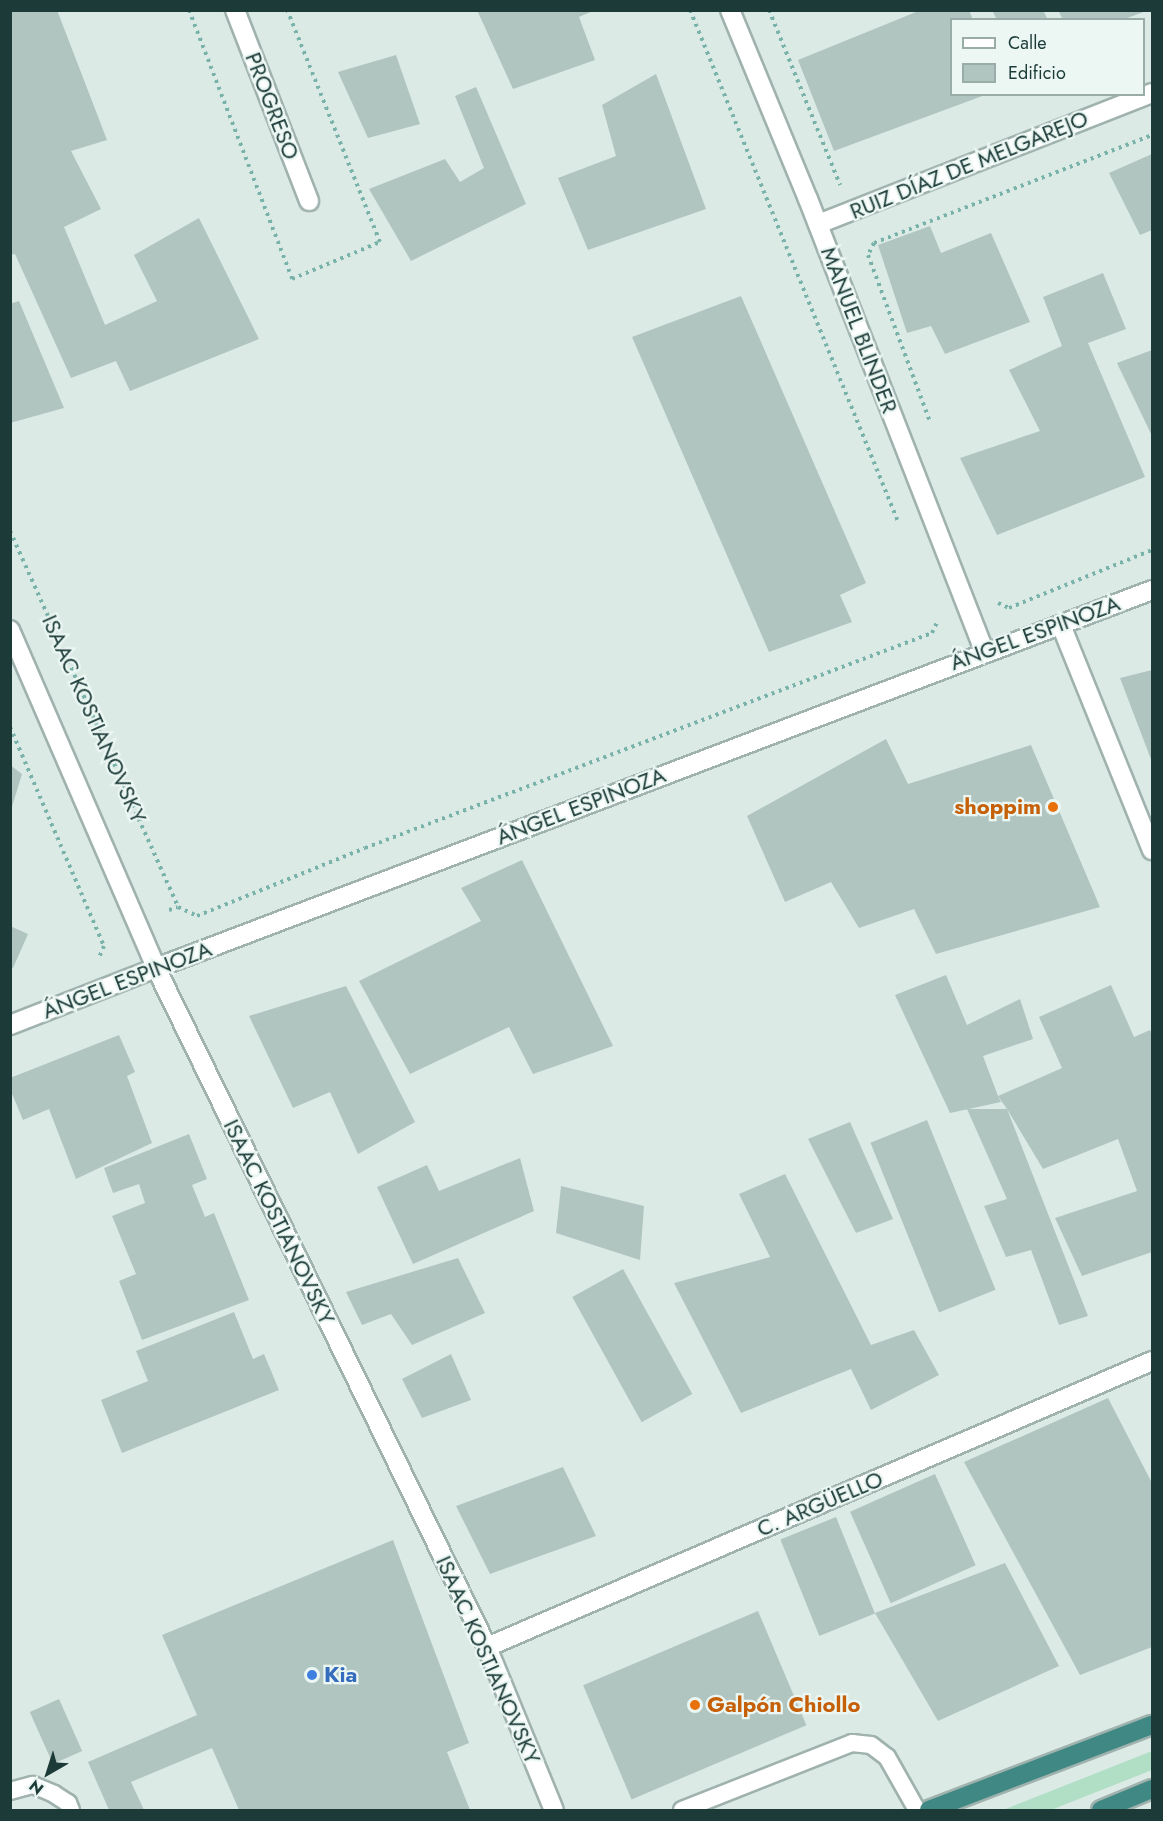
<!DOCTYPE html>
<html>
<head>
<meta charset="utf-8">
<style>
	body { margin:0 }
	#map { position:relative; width:1163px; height:1821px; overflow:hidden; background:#dceae6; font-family:Jost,sans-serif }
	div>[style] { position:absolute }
	.green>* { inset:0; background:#b1dfc5 }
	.building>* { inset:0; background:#b1c5c0; transform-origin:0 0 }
	.path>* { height:4px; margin-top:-2px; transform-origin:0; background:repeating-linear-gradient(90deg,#78b2a9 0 3px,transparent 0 7.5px) }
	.roads { filter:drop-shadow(2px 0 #9fb2ae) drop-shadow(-2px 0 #9fb2ae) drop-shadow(0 2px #9fb2ae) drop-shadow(0 -2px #9fb2ae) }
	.service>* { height:16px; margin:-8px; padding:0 8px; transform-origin:8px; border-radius:8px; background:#fff }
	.minor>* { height:18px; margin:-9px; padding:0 9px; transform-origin:9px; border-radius:9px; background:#fff }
	.tertiary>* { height:18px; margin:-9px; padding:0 9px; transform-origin:9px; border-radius:9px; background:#fff }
	.trunk>* { height:18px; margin:-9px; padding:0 9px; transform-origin:9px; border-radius:9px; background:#408883 }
	.dots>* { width:16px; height:16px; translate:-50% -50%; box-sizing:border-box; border:3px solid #ecf7f3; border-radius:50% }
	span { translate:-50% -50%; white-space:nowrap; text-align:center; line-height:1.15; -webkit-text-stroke:4.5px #ecf7f3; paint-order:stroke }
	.street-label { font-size:22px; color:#1c3b38 }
	.food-label { font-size:22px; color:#c56008; font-weight:700 }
	.right { translate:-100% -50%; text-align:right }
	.left { translate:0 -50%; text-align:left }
	.shop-label { font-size:22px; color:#366cbe; font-weight:700 }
	.frame { position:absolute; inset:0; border:12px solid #1c3b38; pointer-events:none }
	.legend { position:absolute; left:950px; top:18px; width:195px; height:78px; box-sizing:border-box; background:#ecf7f3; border:2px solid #99aca8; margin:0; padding:8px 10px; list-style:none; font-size:18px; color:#1c3b38 }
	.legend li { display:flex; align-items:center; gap:12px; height:30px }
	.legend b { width:30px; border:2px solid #99aca8 }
	.north { position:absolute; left:18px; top:1743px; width:60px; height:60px; -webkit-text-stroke:4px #ecf7f3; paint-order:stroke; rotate:219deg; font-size:16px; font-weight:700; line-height:24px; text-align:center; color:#1c3b38 }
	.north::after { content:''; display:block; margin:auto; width:21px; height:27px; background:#1c3b38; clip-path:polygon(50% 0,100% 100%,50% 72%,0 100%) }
</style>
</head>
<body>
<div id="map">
	<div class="green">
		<i style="clip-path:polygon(1152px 1751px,1152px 1770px,1051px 1810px,1003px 1810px)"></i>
	</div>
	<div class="building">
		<i style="clip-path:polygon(10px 10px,57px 10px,107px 140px,71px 151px,101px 209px,64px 227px,105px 325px,157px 301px,134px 255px,199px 218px,259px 339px,130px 391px,116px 361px,71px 378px,15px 254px,10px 255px)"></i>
		<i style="clip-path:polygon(477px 10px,595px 10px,579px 17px,595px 60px,513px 89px)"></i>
		<i style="clip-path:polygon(921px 10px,969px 10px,973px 20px,952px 20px,952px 94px,985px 95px,834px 151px,798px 60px)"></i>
		<i style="clip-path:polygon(992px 10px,1043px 10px,1048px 20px,997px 20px)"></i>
		<i style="clip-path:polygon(1058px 10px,1146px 10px,1146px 11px,1122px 20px,1063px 20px)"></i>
		<i style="clip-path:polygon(396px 55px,420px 124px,368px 138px,338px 72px)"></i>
		<i style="clip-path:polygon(656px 74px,706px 209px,588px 250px,558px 178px,616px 156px,602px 105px)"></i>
		<i style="clip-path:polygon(476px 87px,526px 204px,411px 261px,369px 189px,445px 159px,460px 182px,484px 168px,455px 96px)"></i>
		<i style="clip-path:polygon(1152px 154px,1152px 230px,1140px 235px,1109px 173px)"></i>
		<i style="clip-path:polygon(930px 226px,941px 253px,991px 233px,1030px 322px,945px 354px,931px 326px,907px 333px,878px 245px)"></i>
		<i style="clip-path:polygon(1103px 273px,1126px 329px,1088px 343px,1145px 477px,997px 535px,960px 458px,1040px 431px,1009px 370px,1062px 346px,1043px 297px)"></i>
		<i style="clip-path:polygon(741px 296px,866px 583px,840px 595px,852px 622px,769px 652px,632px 337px)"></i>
		<i style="clip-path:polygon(19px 301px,64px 408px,10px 423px,10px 304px)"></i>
		<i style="clip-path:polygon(1152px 350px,1152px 436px,1117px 363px)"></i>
		<i style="clip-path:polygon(1152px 670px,1152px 762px,1120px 678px)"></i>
		<i style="clip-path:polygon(886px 739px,908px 784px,1031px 745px,1100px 907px,936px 954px,914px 909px,859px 928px,831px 882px,785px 902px,747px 816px)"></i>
		<i style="clip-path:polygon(10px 765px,22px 774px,11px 810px,10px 810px)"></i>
		<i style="clip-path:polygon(522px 860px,613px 1046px,533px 1074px,509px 1027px,410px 1074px,359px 981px,481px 921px,461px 888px)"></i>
		<i style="clip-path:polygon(10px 926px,28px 934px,13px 968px,10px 967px)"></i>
		<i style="clip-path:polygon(946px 975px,967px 1025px,1020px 999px,1033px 1039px,983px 1056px,998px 1096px,1062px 1068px,1039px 1017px,1111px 985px,1134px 1037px,1150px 1030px,1152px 1035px,1152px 1252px,1082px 1276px,1055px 1218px,1137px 1191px,1118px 1139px,1043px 1169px,1007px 1109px,1088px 1316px,1059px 1325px,1031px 1250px,1006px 1257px,984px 1206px,1007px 1199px,967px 1109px,1007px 1109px,998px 1096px,1001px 1102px,950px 1113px,895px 995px)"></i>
		<i style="clip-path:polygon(346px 986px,415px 1122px,358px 1154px,330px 1092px,293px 1108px,249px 1016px)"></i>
		<i style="clip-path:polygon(119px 1035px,135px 1072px,127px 1076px,152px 1143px,76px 1179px,49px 1109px,23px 1120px,10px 1089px,10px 1078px)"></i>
		<i style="left:927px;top:1120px;width:183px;height:61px;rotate:68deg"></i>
		<i style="clip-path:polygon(850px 1122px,893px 1219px,856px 1233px,808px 1139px)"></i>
		<i style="clip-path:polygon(189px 1134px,207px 1179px,192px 1185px,205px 1217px,214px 1213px,249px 1300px,142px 1340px,119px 1281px,136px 1274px,112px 1216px,145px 1203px,139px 1184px,113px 1193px,104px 1168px)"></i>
		<i style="clip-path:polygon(520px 1158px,534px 1211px,413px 1264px,377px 1187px,427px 1165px,439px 1191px)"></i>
		<i style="clip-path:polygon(785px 1174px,871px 1345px,914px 1330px,939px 1375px,871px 1410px,851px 1369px,741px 1413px,674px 1283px,770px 1257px,739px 1194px)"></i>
		<i style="clip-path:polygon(561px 1186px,644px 1206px,640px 1260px,556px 1233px)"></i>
		<i style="clip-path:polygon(458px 1258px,485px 1313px,412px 1345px,391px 1314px,362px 1325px,346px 1292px)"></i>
		<i style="left:623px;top:1269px;width:143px;height:58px;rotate:61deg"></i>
		<i style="clip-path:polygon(234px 1312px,253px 1359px,264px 1354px,279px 1390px,122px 1453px,101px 1400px,148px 1381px,136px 1351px)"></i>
		<i style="clip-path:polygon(451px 1354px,471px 1400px,422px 1418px,402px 1379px)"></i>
		<i style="clip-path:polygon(1108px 1398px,1152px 1483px,1152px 1647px,1080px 1675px,964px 1462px)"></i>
		<i style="clip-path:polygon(563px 1467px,596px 1536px,490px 1574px,456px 1506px)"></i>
		<i style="left:935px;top:1474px;width:100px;height:93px;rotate:66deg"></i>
		<i style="left:836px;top:1517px;width:104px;height:60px;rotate:68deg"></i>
		<i style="clip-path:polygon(393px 1540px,469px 1743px,447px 1752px,470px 1810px,239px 1810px,212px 1748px,131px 1782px,144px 1810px,109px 1810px,88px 1762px,197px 1715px,162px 1635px)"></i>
		<i style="clip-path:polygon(1005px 1563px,1059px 1666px,938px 1721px,875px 1613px)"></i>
		<i style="left:758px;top:1611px;width:124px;height:190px;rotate:67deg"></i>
		<i style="left:59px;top:1699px;width:57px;height:32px;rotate:66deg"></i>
	</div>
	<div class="path">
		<i style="left:189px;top:10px;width:288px;rotate:69deg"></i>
		<i style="left:292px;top:279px;width:95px;rotate:-22.8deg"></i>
		<i style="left:380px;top:242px;width:250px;rotate:-111.8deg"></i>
		<i style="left:690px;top:10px;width:555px;rotate:67.87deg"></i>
		<i style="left:769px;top:10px;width:189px;rotate:67.9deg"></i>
		<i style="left:874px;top:243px;width:13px;rotate:117deg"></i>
		<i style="left:868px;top:255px;width:178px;rotate:69.6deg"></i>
		<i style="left:874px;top:243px;width:298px;rotate:-21.2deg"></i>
		<i style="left:10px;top:531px;width:412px;rotate:65.9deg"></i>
		<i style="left:998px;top:603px;width:12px;rotate:24deg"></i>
		<i style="left:1009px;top:608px;width:154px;rotate:-22.1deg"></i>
		<i style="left:10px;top:727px;width:238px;rotate:66.8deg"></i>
		<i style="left:104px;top:946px;width:13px;rotate:113deg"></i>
		<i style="left:178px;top:907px;width:21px;rotate:25deg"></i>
		<i style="left:197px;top:916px;width:181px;rotate:-22deg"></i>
		<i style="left:365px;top:848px;width:606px;rotate:-20.77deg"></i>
		<i style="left:932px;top:633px;width:14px;rotate:-65deg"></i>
		<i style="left:169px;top:910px;width:9px;rotate:-18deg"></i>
	</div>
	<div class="roads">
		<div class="service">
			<i style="left:10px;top:1791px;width:24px;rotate:-15deg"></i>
			<i style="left:33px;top:1785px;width:23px;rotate:23deg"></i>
			<i style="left:54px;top:1794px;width:17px;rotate:33deg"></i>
			<i style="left:68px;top:1803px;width:8px;rotate:67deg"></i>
			<i style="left:682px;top:1810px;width:183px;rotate:-21.5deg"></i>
			<i style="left:852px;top:1743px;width:19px;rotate:6deg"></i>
			<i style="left:871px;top:1745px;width:20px;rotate:37deg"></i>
			<i style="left:887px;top:1757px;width:61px;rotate:60.5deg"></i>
		</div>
		<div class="minor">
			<i style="left:235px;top:10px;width:205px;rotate:68.8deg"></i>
			<i style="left:730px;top:10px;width:204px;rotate:67.6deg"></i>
			<i style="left:808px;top:199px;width:485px;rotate:68.7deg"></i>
			<i style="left:818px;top:224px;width:359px;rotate:-21.4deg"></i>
			<i style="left:1061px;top:625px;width:243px;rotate:68deg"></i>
			<i style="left:10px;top:1025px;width:157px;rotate:-21.3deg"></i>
		</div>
		<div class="tertiary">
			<i style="left:10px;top:630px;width:368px;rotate:66.6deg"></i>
			<i style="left:156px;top:968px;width:755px;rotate:64.01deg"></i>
			<i style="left:487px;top:1647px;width:176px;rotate:67.7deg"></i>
			<i style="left:156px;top:968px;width:1065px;rotate:-20.78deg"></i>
			<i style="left:487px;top:1647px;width:724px;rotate:-23.27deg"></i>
		</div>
		<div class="trunk">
			<i style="left:929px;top:1810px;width:239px;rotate:-20.9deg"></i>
			<i style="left:1101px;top:1810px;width:55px;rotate:-22.4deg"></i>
		</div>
	</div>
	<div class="dots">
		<i style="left:1053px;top:807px;background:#e8710a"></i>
		<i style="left:312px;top:1675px;background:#3f7fe0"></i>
		<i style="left:695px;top:1705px;background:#e8710a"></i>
	</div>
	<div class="street-label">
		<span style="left:272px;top:106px;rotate:69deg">PROGRESO</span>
		<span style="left:969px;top:165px;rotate:-22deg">RUIZ DÍAZ DE MELGAREJO</span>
		<span style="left:859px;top:330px;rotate:69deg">MANUEL BLINDER</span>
		<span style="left:1035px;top:633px;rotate:-20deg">ÁNGEL ESPINOZA</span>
		<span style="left:94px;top:719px;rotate:66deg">ISAAC KOSTIANOVSKY</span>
		<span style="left:581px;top:806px;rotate:-21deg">ÁNGEL ESPINOZA</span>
		<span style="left:127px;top:980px;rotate:-21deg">ÁNGEL ESPINOZA</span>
		<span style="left:279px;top:1222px;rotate:64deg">ISAAC KOSTIANOVSKY</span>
		<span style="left:820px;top:1504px;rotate:-23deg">C. ARGÜELLO</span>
		<span style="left:488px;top:1660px;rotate:66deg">ISAAC KOSTIANOVSKY</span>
	</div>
	<div class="food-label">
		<span class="right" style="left:1041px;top:807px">shoppim</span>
		<span class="left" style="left:707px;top:1705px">Galpón Chiollo</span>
	</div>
	<div class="shop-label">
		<span class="left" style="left:324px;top:1675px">Kia</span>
	</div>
	<div class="frame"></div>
	<ul class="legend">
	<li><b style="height:8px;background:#fff"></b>Calle</li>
	<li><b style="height:16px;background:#b1c5c0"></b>Edificio</li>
	</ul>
	<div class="north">N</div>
</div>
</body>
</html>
